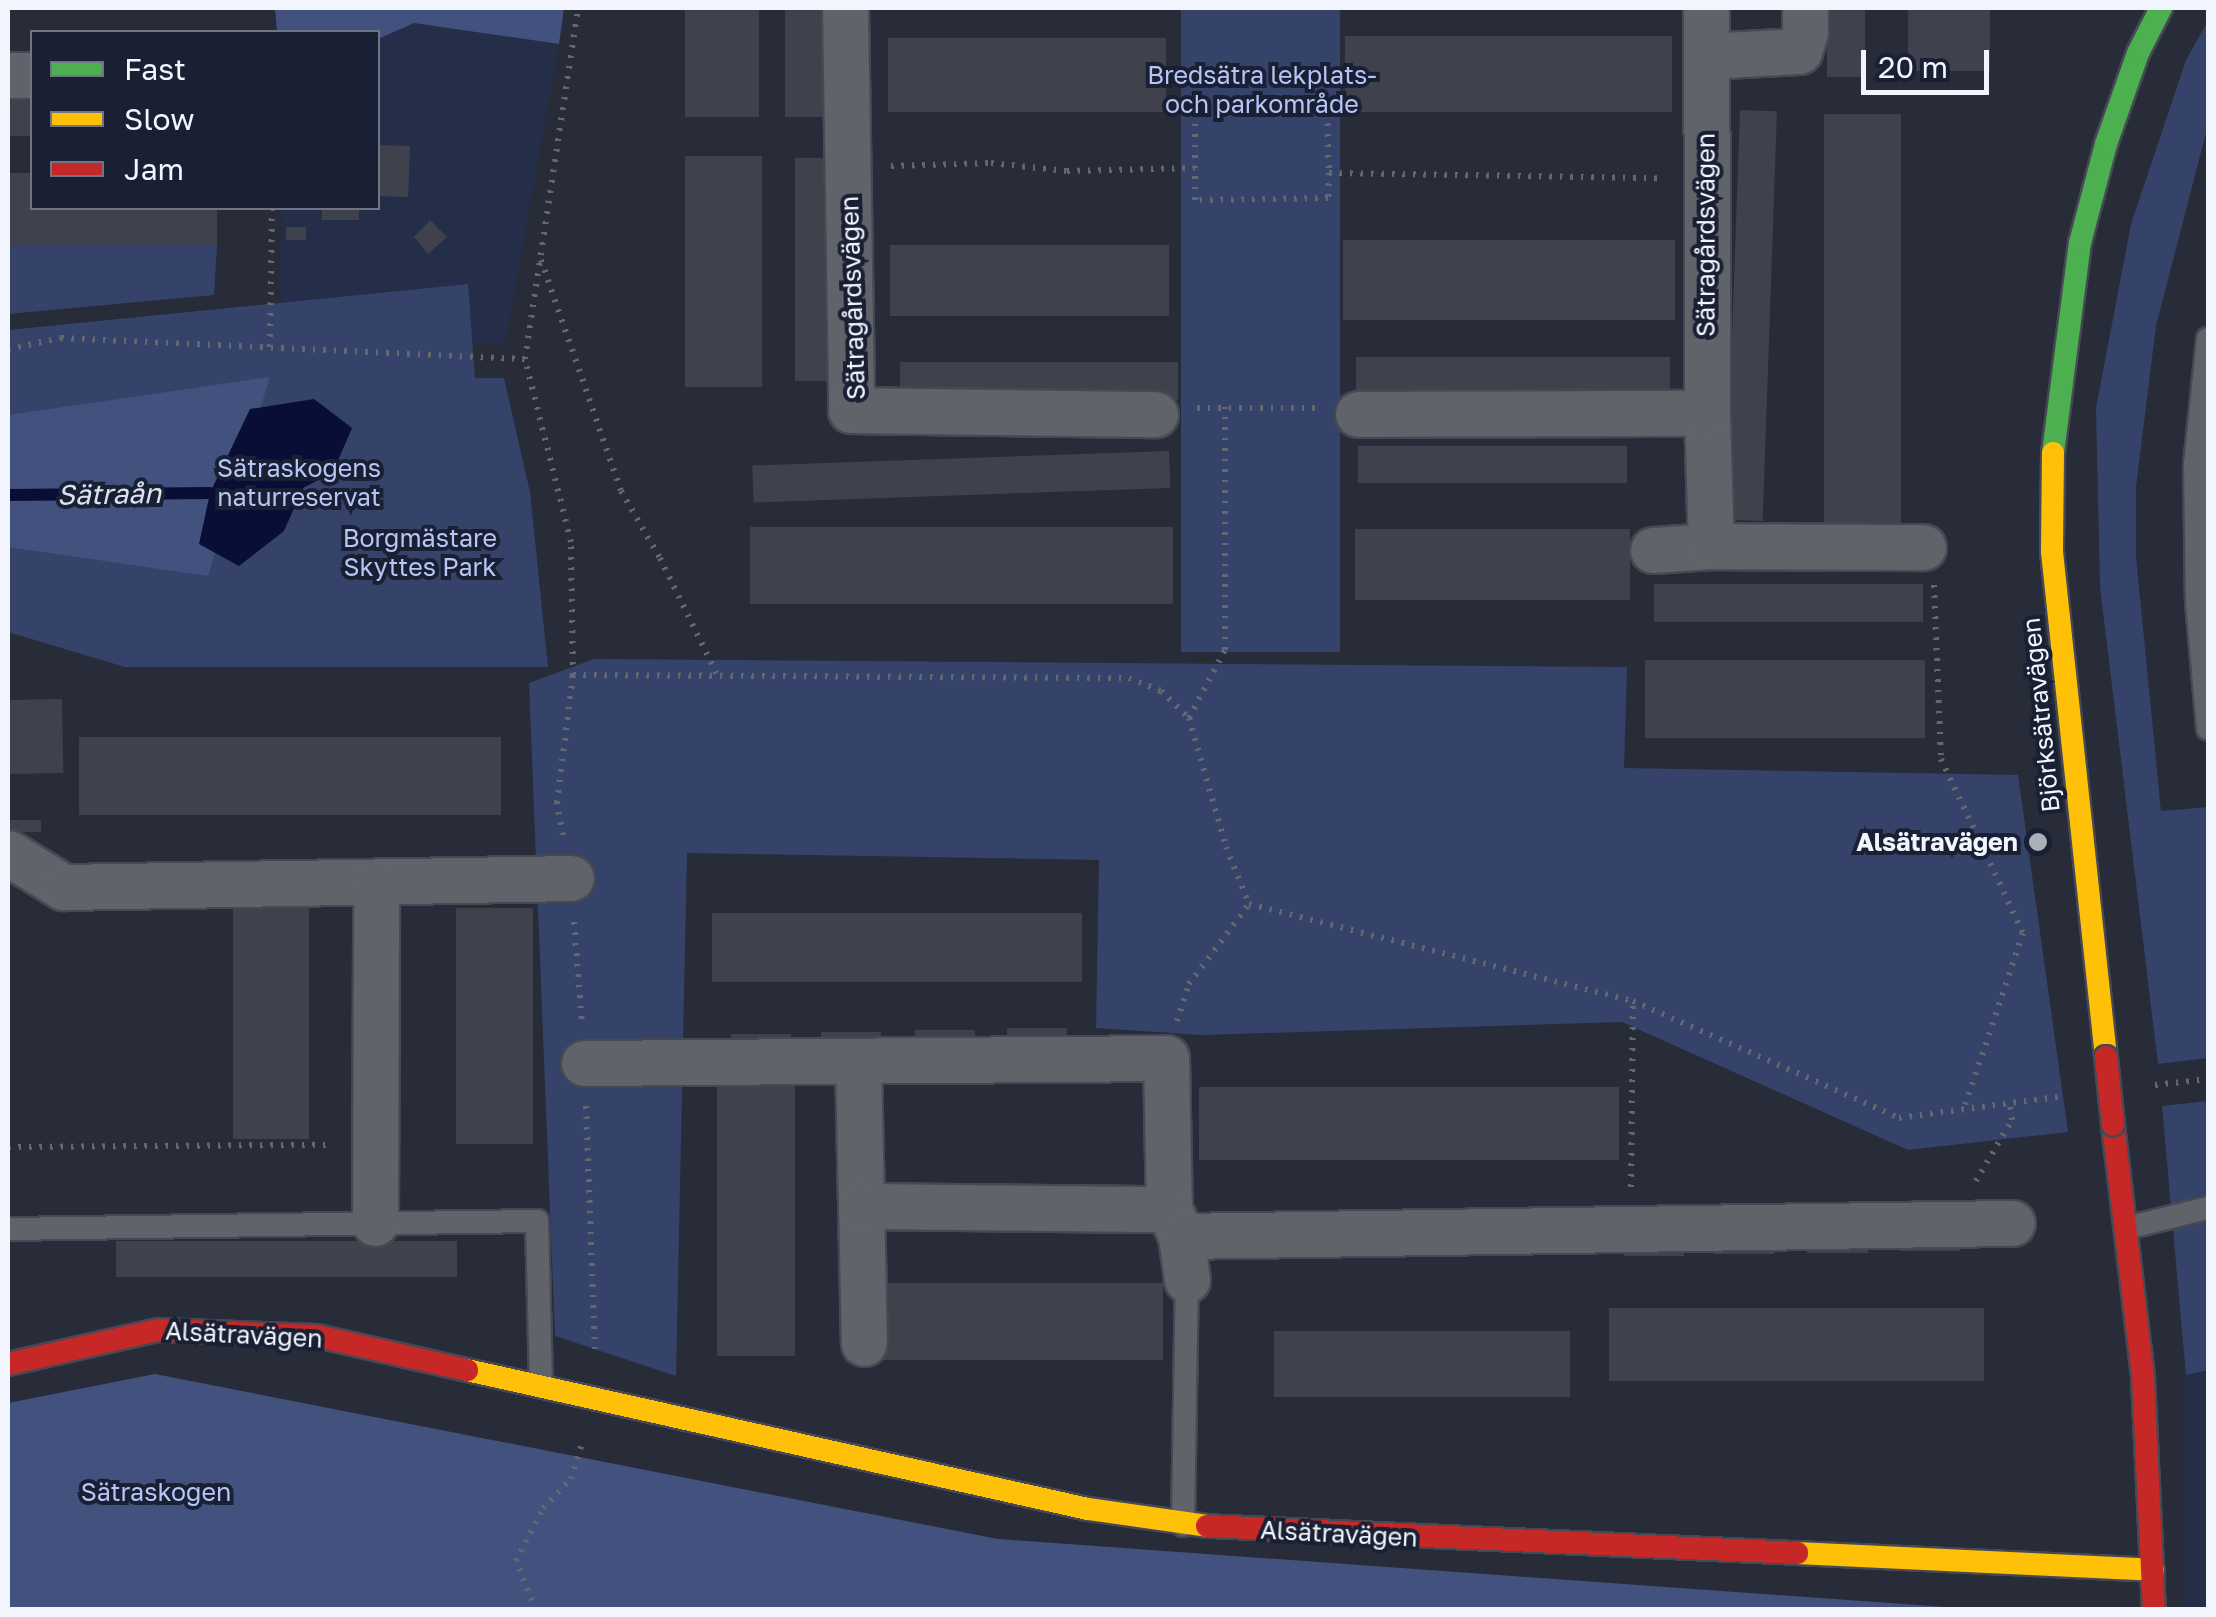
<!DOCTYPE html>
<html>
<head>
<meta charset="utf-8">
<style>
	body { margin:0 }
	#map { position:relative; width:2216px; height:1617px; overflow:hidden; background:#282c39; font-family:"Golos Text",sans-serif }
	div>[style] { position:absolute }
	.built>* { inset:0; background:#252e48; transform-origin:0 0 }
	.green>* { inset:0; background:#354269; transform-origin:0 0 }
	.forest>* { inset:0; background:#43517e }
	.water>* { inset:0; background:#090e36 }
	.stream>* { height:12px; margin:-6px; padding:0 6px; transform-origin:6px; border-radius:6px; background:#090e36 }
	.building>* { inset:0; background:#3f424c; transform-origin:0 0 }
	.path>* { height:6px; margin-top:-3px; transform-origin:0; background:repeating-linear-gradient(90deg,#64686e 0 2.5px,transparent 0 10.5px) }
	.roads { filter:drop-shadow(2px 0 #464953) drop-shadow(-2px 0 #464953) drop-shadow(0 2px #464953) drop-shadow(0 -2px #464953) }
	.lane>* { height:22px; margin:-11px; padding:0 11px; transform-origin:11px; border-radius:11px; background:#606369 }
	.street>* { height:45px; margin:-22.5px; padding:0 22.5px; transform-origin:22.5px; border-radius:22.5px; background:#606369 }
	.fast>* { height:22px; margin:-11px; padding:0 11px; transform-origin:11px; border-radius:11px; background:#4caf50 }
	.slow>* { height:22px; margin:-11px; padding:0 11px; transform-origin:11px; border-radius:11px; background:#ffc107 }
	.jam>* { height:22px; margin:-11px; padding:0 11px; transform-origin:11px; border-radius:11px; background:#c62828 }
	.bridges { filter:drop-shadow(2px 0 #464953) drop-shadow(-2px 0 #464953) drop-shadow(0 2px #464953) drop-shadow(0 -2px #464953) }
	.jam-bridge>* { height:22px; margin:-11px; padding:0 11px; transform-origin:11px; border-radius:11px; background:#c62828 }
	.dots>* { width:28px; height:28px; translate:-50% -50%; box-sizing:border-box; border:5px solid #192034; border-radius:50% }
	span { translate:-50% -50%; white-space:nowrap; text-align:center; line-height:1.15; -webkit-text-stroke:8px #192034; paint-order:stroke }
	.park-label { font-size:25px; color:#b6c6f5 }
	.street-label { font-size:25px; color:#f2f5fe }
	.poi-label { font-size:25px; color:#f2f5fe; font-weight:700 }
	.right { translate:-100% -50%; text-align:right }
	.water-label { font-size:28px; color:#dce2f2; font-style:italic }
	.frame { position:absolute; inset:0; border:10px solid #f2f5fe; pointer-events:none }
	.legend { position:absolute; left:30px; top:30px; width:350px; height:180px; box-sizing:border-box; background:#192034; border:2px solid #707585; margin:0; padding:12px 18px; list-style:none; font-size:30px; color:#f2f5fe }
	.legend li { display:flex; align-items:center; gap:20px; height:50px }
	.legend b { width:50px; border:2px solid #707585 }
	.scale { position:absolute; left:1861px; top:50px; width:128px; height:45px; box-sizing:border-box; border:5px solid #f2f5fe; border-top:0; padding-left:12px; font-size:30px; line-height:35px; white-space:nowrap; color:#f2f5fe; -webkit-text-stroke:8px #192034; paint-order:stroke }
</style>
</head>
<body>
<div id="map">
	<div class="built">
		<i style="clip-path:polygon(414px 23px,559px 44px,505px 345px,281px 338px,282px 208px,378px 208px,378px 39px)"></i>
		<i style="left:2208px;top:1370px;width:239px;height:23px;rotate:90deg"></i>
	</div>
	<div class="green">
		<i style="left:1181px;top:8px;width:159px;height:644px"></i>
		<i style="clip-path:polygon(2208px 21px,2208px 125px,2156px 326px,2136px 487px,2136px 557px,2161px 811px,2208px 807px,2208px 1058px,2158px 1064px,2100px 587px,2096px 408px,2131px 224px,2186px 60px)"></i>
		<i style="clip-path:polygon(8px 246px,217px 246px,214px 295px,8px 314px)"></i>
		<i style="clip-path:polygon(468px 284px,475px 378px,504px 378px,530px 492px,548px 667px,125px 667px,8px 632px,8px 330px)"></i>
		<i style="clip-path:polygon(594px 659px,1627px 667px,1624px 768px,2018px 775px,2068px 1132px,1908px 1150px,1622px 1022px,1203px 1035px,1096px 1028px,1099px 860px,687px 853px,676px 1376px,555px 1336px,529px 683px)"></i>
		<i style="clip-path:polygon(2208px 1101px,2208px 1370px,2186px 1375px,2162px 1106px)"></i>
	</div>
	<div class="forest">
		<i style="clip-path:polygon(275px 8px,564px 8px,559px 44px,414px 23px,378px 39px,378px 32px,277px 32px)"></i>
		<i style="clip-path:polygon(270px 377px,208px 576px,8px 547px,8px 415px)"></i>
		<i style="clip-path:polygon(155px 1374px,998px 1539px,1973px 1609px,8px 1610px,8px 1403px)"></i>
	</div>
	<div class="water">
		<i style="clip-path:polygon(314px 399px,352px 428px,333px 472px,303px 488px,284px 531px,239px 566px,199px 544px,210px 493px,250px 409px)"></i>
	</div>
	<div class="stream">
		<i style="left:8px;top:495px;width:202px;rotate:-0.6deg"></i>
	</div>
	<div class="building">
		<i style="left:685px;top:8px;width:74px;height:109px"></i>
		<i style="left:785px;top:8px;width:41px;height:109px"></i>
		<i style="left:1827px;top:8px;width:38px;height:69px"></i>
		<i style="left:1908px;top:8px;width:82px;height:63px"></i>
		<i style="left:1345px;top:36px;width:327px;height:76px"></i>
		<i style="left:888px;top:38px;width:278px;height:74px"></i>
		<i style="left:8px;top:100px;width:24px;height:36px"></i>
		<i style="left:1740px;top:110px;width:37px;height:410px;rotate:2deg"></i>
		<i style="left:1824px;top:114px;width:77px;height:414px"></i>
		<i style="left:378px;top:145px;width:32px;height:51px;rotate:2deg"></i>
		<i style="left:685px;top:156px;width:77px;height:231px"></i>
		<i style="left:795px;top:158px;width:37px;height:223px"></i>
		<i style="clip-path:polygon(8px 173px,32px 173px,32px 208px,217px 208px,217px 246px,8px 246px)"></i>
		<i style="left:322px;top:208px;width:37px;height:12px"></i>
		<i style="clip-path:polygon(430px 220px,447px 237px,428px 254px,414px 237px)"></i>
		<i style="left:286px;top:227px;width:20px;height:13px"></i>
		<i style="left:1343px;top:240px;width:332px;height:80px"></i>
		<i style="left:890px;top:245px;width:279px;height:71px"></i>
		<i style="left:1356px;top:357px;width:314px;height:37px"></i>
		<i style="left:900px;top:362px;width:278px;height:38px"></i>
		<i style="left:1358px;top:446px;width:269px;height:37px"></i>
		<i style="left:1169px;top:451px;width:37px;height:417px;rotate:88deg"></i>
		<i style="left:750px;top:527px;width:423px;height:77px"></i>
		<i style="left:1355px;top:529px;width:275px;height:71px"></i>
		<i style="left:1654px;top:584px;width:269px;height:38px"></i>
		<i style="left:1645px;top:660px;width:280px;height:78px"></i>
		<i style="left:62px;top:699px;width:74px;height:54px;rotate:89deg"></i>
		<i style="left:79px;top:737px;width:422px;height:78px"></i>
		<i style="left:8px;top:820px;width:33px;height:12px"></i>
		<i style="left:233px;top:906px;width:76px;height:233px"></i>
		<i style="left:456px;top:908px;width:77px;height:236px"></i>
		<i style="left:712px;top:913px;width:370px;height:69px"></i>
		<i style="left:1067px;top:1028px;width:13px;height:60px;rotate:90deg"></i>
		<i style="left:975px;top:1030px;width:13px;height:60px;rotate:90deg"></i>
		<i style="left:821px;top:1032px;width:60px;height:13px"></i>
		<i style="left:731px;top:1034px;width:60px;height:13px"></i>
		<i style="left:717px;top:1085px;width:78px;height:271px"></i>
		<i style="left:1199px;top:1087px;width:420px;height:73px"></i>
		<i style="left:1960px;top:1238px;width:13px;height:61px;rotate:90deg"></i>
		<i style="left:116px;top:1241px;width:341px;height:36px"></i>
		<i style="left:1774px;top:1241px;width:13px;height:60px;rotate:90deg"></i>
		<i style="left:1807px;top:1241px;width:61px;height:12px"></i>
		<i style="left:1624px;top:1243px;width:60px;height:13px"></i>
		<i style="left:880px;top:1283px;width:283px;height:77px"></i>
		<i style="left:1609px;top:1308px;width:375px;height:73px"></i>
		<i style="left:1570px;top:1331px;width:66px;height:296px;rotate:90deg"></i>
	</div>
	<div class="path">
		<i style="left:891px;top:166px;width:100px;rotate:-1.7deg"></i>
		<i style="left:991px;top:163px;width:76px;rotate:6deg"></i>
		<i style="left:1067px;top:171px;width:128px;rotate:-1.3deg"></i>
		<i style="left:1329px;top:173px;width:25px;rotate:92deg"></i>
		<i style="left:1328px;top:198px;width:133px;rotate:179.1deg"></i>
		<i style="left:1195px;top:200px;width:86px;rotate:-90deg"></i>
		<i style="left:1195px;top:114px;width:132px;rotate:-0.4deg"></i>
		<i style="left:1327px;top:113px;width:60px;rotate:88.1deg"></i>
		<i style="left:1329px;top:173px;width:334px;rotate:0.9deg"></i>
		<i style="left:541px;top:260px;width:244px;rotate:70.9deg"></i>
		<i style="left:621px;top:491px;width:78px;rotate:59.8deg"></i>
		<i style="left:660px;top:558px;width:130px;rotate:64deg"></i>
		<i style="left:270px;top:347px;width:139px;rotate:-89.2deg"></i>
		<i style="left:8px;top:349px;width:54px;rotate:-11.7deg"></i>
		<i style="left:61px;top:338px;width:464px;rotate:2.6deg"></i>
		<i style="left:1197px;top:408px;width:122px"></i>
		<i style="left:1934px;top:585px;width:174px;rotate:87.7deg"></i>
		<i style="left:1941px;top:759px;width:192px;rotate:64.8deg"></i>
		<i style="left:2023px;top:933px;width:185px;rotate:108.6deg"></i>
		<i style="left:573px;top:675px;width:556px;rotate:0.31deg"></i>
		<i style="left:1129px;top:678px;width:35px;rotate:22deg"></i>
		<i style="left:1161px;top:691px;width:39px;rotate:44deg"></i>
		<i style="left:1189px;top:718px;width:134px;rotate:74deg"></i>
		<i style="left:1226px;top:847px;width:61px;rotate:68deg"></i>
		<i style="left:1249px;top:904px;width:396px;rotate:14.2deg"></i>
		<i style="left:1633px;top:1001px;width:291px;rotate:23.7deg"></i>
		<i style="left:1899px;top:1118px;width:165px;rotate:-7.6deg"></i>
		<i style="left:1189px;top:718px;width:77px;rotate:-62.1deg"></i>
		<i style="left:1225px;top:650px;width:243px;rotate:-90deg"></i>
		<i style="left:563px;top:835px;width:33px;rotate:-101deg"></i>
		<i style="left:557px;top:803px;width:129px;rotate:-82.9deg"></i>
		<i style="left:573px;top:675px;width:133px;rotate:-90.9deg"></i>
		<i style="left:571px;top:542px;width:189px;rotate:-104.1deg"></i>
		<i style="left:525px;top:359px;width:355px;rotate:-81.4deg"></i>
		<i style="left:574px;top:922px;width:102px;rotate:85.5deg"></i>
		<i style="left:1177px;top:1021px;width:39px;rotate:-72deg"></i>
		<i style="left:1189px;top:984px;width:100px;rotate:-53.1deg"></i>
		<i style="left:2155px;top:1085px;width:53px;rotate:-6.5deg"></i>
		<i style="left:586px;top:1106px;width:243px;rotate:87.9deg"></i>
		<i style="left:8px;top:1147px;width:323px;rotate:-0.4deg"></i>
		<i style="left:1976px;top:1181px;width:71px;rotate:-59.5deg"></i>
		<i style="left:2012px;top:1120px;width:17px;rotate:-97deg"></i>
		<i style="left:1631px;top:1187px;width:186px;rotate:-89.4deg"></i>
		<i style="left:536px;top:1610px;width:53px;rotate:-112.2deg"></i>
		<i style="left:516px;top:1561px;width:59px;rotate:-63deg"></i>
		<i style="left:543px;top:1508px;width:40px;rotate:-46deg"></i>
		<i style="left:571px;top:1479px;width:37px;rotate:-73deg"></i>
	</div>
	<div class="roads">
		<div class="lane">
			<i style="left:2208px;top:339px;width:126px;rotate:95.9deg"></i>
			<i style="left:2195px;top:464px;width:139px;rotate:89.2deg"></i>
			<i style="left:2197px;top:603px;width:126px;rotate:85deg"></i>
			<i style="left:2127px;top:1228px;width:83px;rotate:-13.9deg"></i>
			<i style="left:8px;top:1229px;width:529px;rotate:-0.87deg"></i>
			<i style="left:537px;top:1221px;width:162px;rotate:88.6deg"></i>
			<i style="left:1183px;top:1525px;width:245px;rotate:-89.1deg"></i>
		</div>
		<div class="street">
			<i style="left:845px;top:8px;width:402px;rotate:89.1deg"></i>
			<i style="left:851px;top:410px;width:304px;rotate:0.8deg"></i>
			<i style="left:1706px;top:56px;width:93px;rotate:-3.1deg"></i>
			<i style="left:1799px;top:51px;width:20px;rotate:-72deg"></i>
			<i style="left:1805px;top:32px;width:24px;rotate:-90deg"></i>
			<i style="left:8px;top:75px;width:24px"></i>
			<i style="left:1707px;top:413px;width:133px;rotate:88.3deg"></i>
			<i style="left:1358px;top:414px;width:349px;rotate:-0.2deg"></i>
			<i style="left:1707px;top:413px;width:405px;rotate:-90.1deg"></i>
			<i style="left:1653px;top:550px;width:58px;rotate:-3.9deg"></i>
			<i style="left:1711px;top:546px;width:212px;rotate:0.3deg"></i>
			<i style="left:8px;top:853px;width:65px;rotate:31.7deg"></i>
			<i style="left:63px;top:887px;width:508px;rotate:-1.01deg"></i>
			<i style="left:858px;top:1061px;width:282px;rotate:88.8deg"></i>
			<i style="left:584px;top:1063px;width:582px;rotate:-0.49deg"></i>
			<i style="left:1166px;top:1058px;width:151px;rotate:88.9deg"></i>
			<i style="left:1169px;top:1209px;width:30px;rotate:66deg"></i>
			<i style="left:1181px;top:1236px;width:44px;rotate:82.2deg"></i>
			<i style="left:862px;top:1206px;width:307px;rotate:0.6deg"></i>
			<i style="left:375px;top:1223px;width:341px;rotate:-89.8deg"></i>
			<i style="left:1181px;top:1236px;width:831px;rotate:-0.9deg"></i>
		</div>
		<div class="fast">
			<i style="left:2053px;top:453px;width:212px;rotate:-82.7deg"></i>
			<i style="left:2080px;top:243px;width:102px;rotate:-75.3deg"></i>
			<i style="left:2106px;top:144px;width:96px;rotate:-70.6deg"></i>
			<i style="left:2138px;top:53px;width:51px;rotate:-62.9deg"></i>
		</div>
		<div class="slow">
			<i style="left:2053px;top:453px;width:99px;rotate:90.6deg"></i>
			<i style="left:2052px;top:552px;width:508px;rotate:83.9deg"></i>
			<i style="left:467px;top:1370px;width:636px;rotate:12.62deg"></i>
			<i style="left:1088px;top:1509px;width:120px;rotate:8.1deg"></i>
			<i style="left:1797px;top:1553px;width:356px;rotate:2.7deg"></i>
		</div>
		<div class="jam">
			<i style="left:2113px;top:1125px;width:255px;rotate:83.2deg"></i>
			<i style="left:2143px;top:1378px;width:232px;rotate:87.3deg"></i>
			<i style="left:8px;top:1364px;width:154px;rotate:-12.8deg"></i>
			<i style="left:158px;top:1330px;width:159px;rotate:2.2deg"></i>
			<i style="left:317px;top:1336px;width:154px;rotate:12.8deg"></i>
			<i style="left:1207px;top:1526px;width:591px;rotate:2.62deg"></i>
		</div>
	</div>
	<div class="bridges">
		<div class="jam-bridge">
			<i style="left:2106px;top:1057px;width:68px;rotate:84.1deg"></i>
		</div>
	</div>
	<div class="dots">
		<i style="left:2038px;top:842px;background:#abafb9"></i>
	</div>
	<div class="park-label">
		<span style="left:1262px;top:90px">Bredsätra lekplats-<br>och parkområde</span>
		<span style="left:299px;top:483px">Sätraskogens<br>naturreservat</span>
		<span style="left:420px;top:553px">Borgmästare<br>Skyttes Park</span>
		<span style="left:156px;top:1492px">Sätraskogen</span>
	</div>
	<div class="street-label">
		<span style="left:1706px;top:235px;rotate:-90deg">Sätragårdsvägen</span>
		<span style="left:853px;top:298px;rotate:-92deg">Sätragårdsvägen</span>
		<span style="left:2041px;top:715px;rotate:-96deg">Björksätravägen</span>
		<span style="left:244px;top:1335px;rotate:3deg">Alsätravägen</span>
		<span style="left:1339px;top:1534px;rotate:3deg">Alsätravägen</span>
	</div>
	<div class="poi-label">
		<span class="right" style="left:2018px;top:842px">Alsätravägen</span>
	</div>
	<div class="water-label">
		<span style="left:109px;top:494px;rotate:-1deg">Sätraån</span>
	</div>
	<div class="frame"></div>
	<ul class="legend">
	<li><b style="height:12px;background:#4caf50"></b>Fast</li>
	<li><b style="height:12px;background:#ffc107"></b>Slow</li>
	<li><b style="height:12px;background:#c62828"></b>Jam</li>
	</ul>
	<div class="scale">20 m</div>
</div>
</body>
</html>
